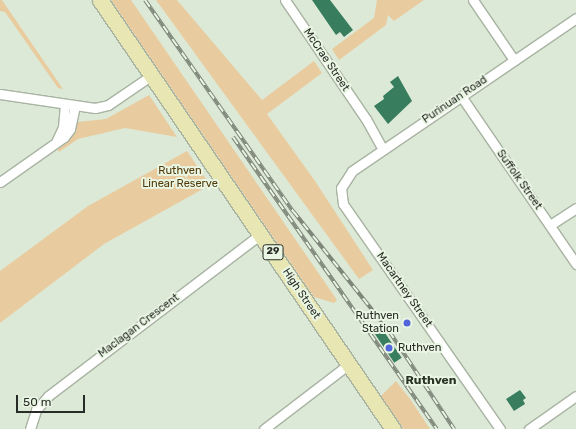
<!DOCTYPE html>
<html>
<head>
<meta charset="utf-8">
<style>
	body { margin:0 }
	#map { position:relative; width:576px; height:429px; overflow:hidden; background:#dde9d7; font-family:Rubik,sans-serif }
	div>[style] { position:absolute }
	.green>* { inset:0; background:#e8cc9f }
	.building>* { inset:0; background:#377d5e; transform-origin:0 0 }
	.roads { filter:drop-shadow(1px 0 #a8b3a2) drop-shadow(-1px 0 #a8b3a2) drop-shadow(0 1px #a8b3a2) drop-shadow(0 -1px #a8b3a2) }
	.minor>* { height:9px; margin:-4.5px; padding:0 4.5px; transform-origin:4.5px; border-radius:4.5px; background:#fff }
	.primary>* { height:15px; margin:-7.5px; padding:0 7.5px; transform-origin:7.5px; border-radius:7.5px; background:#e8e6b2 }
	.rail>* { height:4px; margin-top:-2px; transform-origin:0; background:repeating-linear-gradient(90deg,#eaf6e4 0 8px,#7e867a 0 16px); box-sizing:border-box; border-block:1px solid #7e867a }
	.dots>* { width:11px; height:11px; translate:-50% -50%; box-sizing:border-box; border:2px solid #eaf6e4; border-radius:50% }
	span { translate:-50% -50%; white-space:nowrap; text-align:center; line-height:1.15; -webkit-text-stroke:4px #eaf6e4; paint-order:stroke }
	.shield-label span { padding:1px 3px; background:#eaf6e4; border:1px solid; border-radius:3px; -webkit-text-stroke-width:0 }
	.shield-label { font-size:10px; color:#282c26; font-weight:700 }
	.street-label { font-size:11px; color:#282c26 }
	.park-label { font-size:11px; color:#503807 }
	.poi-label { font-size:11px; color:#282c26 }
	.right { translate:-100% -50%; text-align:right }
	.left { translate:0 -50%; text-align:left }
	.neighbourhood-label { font-size:12px; color:#293225; font-weight:700 }
	.scale { position:absolute; left:16px; top:395px; width:69px; height:18px; box-sizing:border-box; border:2px solid #282c26; border-top:0; padding-left:5px; font-size:12px; line-height:14px; white-space:nowrap; color:#282c26; -webkit-text-stroke:3px #eaf6e4; paint-order:stroke }
</style>
</head>
<body>
<div id="map">
	<div class="green">
		<i style="clip-path:polygon(0 0,2px 0,63px 89px,58px 88px,5px 12px,0 11px)"></i>
		<i style="clip-path:polygon(111px 0,131px 0,337px 300px,334px 303px,314px 297px)"></i>
		<i style="clip-path:polygon(156px 0,177px 0,262px 100px,314px 61px,322px 73px,267px 114px,315px 181px,373px 270px,359px 279px)"></i>
		<i style="clip-path:polygon(377px 0,424px 0,394px 21px,388px 15px,386px 25px,339px 60px,332px 49px,374px 18px)"></i>
		<i style="clip-path:polygon(149px 95px,177px 137px,125px 128px,78px 139px,59px 152px,57px 149px,77px 122px,106px 119px)"></i>
		<i style="clip-path:polygon(187px 151px,210px 185px,104px 244px,0 323px,0 271px,88px 206px)"></i>
		<i style="clip-path:polygon(396px 381px,410px 399px,430px 429px,404px 429px,381px 396px)"></i>
	</div>
	<div class="building">
		<i style="clip-path:polygon(312px 0,330px 0,353px 30px,344px 37px,340px 32px,336px 35px)"></i>
		<i style="clip-path:polygon(398px 76px,412px 101px,388px 124px,374px 106px,384px 99px,383px 96px,394px 87px,390px 82px)"></i>
		<i style="left:381px;top:327px;width:37px;height:9px;rotate:56deg"></i>
		<i style="clip-path:polygon(520px 390px,526px 398px,523px 400px,525px 404px,514px 411px,506px 399px)"></i>
	</div>
	<div class="roads">
		<div class="minor">
			<i style="left:285px;top:0;width:144px;rotate:55.8deg"></i>
			<i style="left:366px;top:119px;width:35px;rotate:61deg"></i>
			<i style="left:473px;top:0;width:73px;rotate:55.7deg"></i>
			<i style="left:0;top:94px;width:96px;rotate:8.4deg"></i>
			<i style="left:95px;top:108px;width:13px;rotate:-13deg"></i>
			<i style="left:108px;top:105px;width:53px;rotate:-34.3deg"></i>
			<i style="left:461px;top:96px;width:204px;rotate:55.6deg"></i>
			<i style="left:57px;top:140px;width:14px;rotate:-65deg"></i>
			<i style="left:63px;top:127px;width:23px;rotate:-85deg"></i>
			<i style="left:0;top:182px;width:78px;rotate:-35.1deg"></i>
			<i style="left:64px;top:137px;width:10px;rotate:-53deg"></i>
			<i style="left:70px;top:129px;width:24px;rotate:-78deg"></i>
			<i style="left:550px;top:225px;width:31px;rotate:-33deg"></i>
			<i style="left:30px;top:429px;width:20px;rotate:-72deg"></i>
			<i style="left:36px;top:410px;width:18px;rotate:-49deg"></i>
			<i style="left:48px;top:396px;width:268px;rotate:-37.3deg"></i>
			<i style="left:264px;top:429px;width:107px;rotate:-37.4deg"></i>
			<i style="left:500px;top:429px;width:274px;rotate:-124.9deg"></i>
			<i style="left:343px;top:204px;width:16px;rotate:-97deg"></i>
			<i style="left:341px;top:188px;width:20px;rotate:-57deg"></i>
			<i style="left:352px;top:171px;width:271px;rotate:-34.3deg"></i>
			<i style="left:529px;top:429px;width:57px;rotate:-35.1deg"></i>
		</div>
		<div class="primary">
			<i style="left:100px;top:0;width:520px;rotate:55.67deg"></i>
		</div>
	</div>
	<div class="rail">
		<i style="left:145px;top:0;width:258px;rotate:55deg"></i>
		<i style="left:293px;top:211px;width:154px;rotate:51.3deg"></i>
		<i style="left:389px;top:331px;width:118px;rotate:56.4deg"></i>
		<i style="left:233px;top:137px;width:356px;rotate:55.1deg"></i>
	</div>
	<div class="dots">
		<i style="left:407px;top:323px;background:#5365db"></i>
		<i style="left:389px;top:348px;background:#5365db"></i>
	</div>
	<div class="shield-label">
		<span style="left:273px;top:252px">29</span>
	</div>
	<div class="street-label">
		<span style="left:326px;top:60px;rotate:56deg">McCrae Street</span>
		<span style="left:455px;top:100px;rotate:-34deg">Purinuan Road</span>
		<span style="left:519px;top:180px;rotate:55deg">Suffolk Street</span>
		<span style="left:404px;top:290px;rotate:55deg">Macartney Street</span>
		<span style="left:301px;top:294px;rotate:56deg">High Street</span>
		<span style="left:139px;top:326px;rotate:-37deg">Maclagan Crescent</span>
	</div>
	<div class="park-label">
		<span style="left:180px;top:178px">Ruthven<br>Linear Reserve</span>
	</div>
	<div class="poi-label">
		<span class="right" style="left:399px;top:323px">Ruthven<br>Station</span>
		<span class="left" style="left:398px;top:348px">Ruthven</span>
	</div>
	<div class="neighbourhood-label">
		<span style="left:431px;top:381px">Ruthven</span>
	</div>
	<div class="scale">50 m</div>
</div>
</body>
</html>
